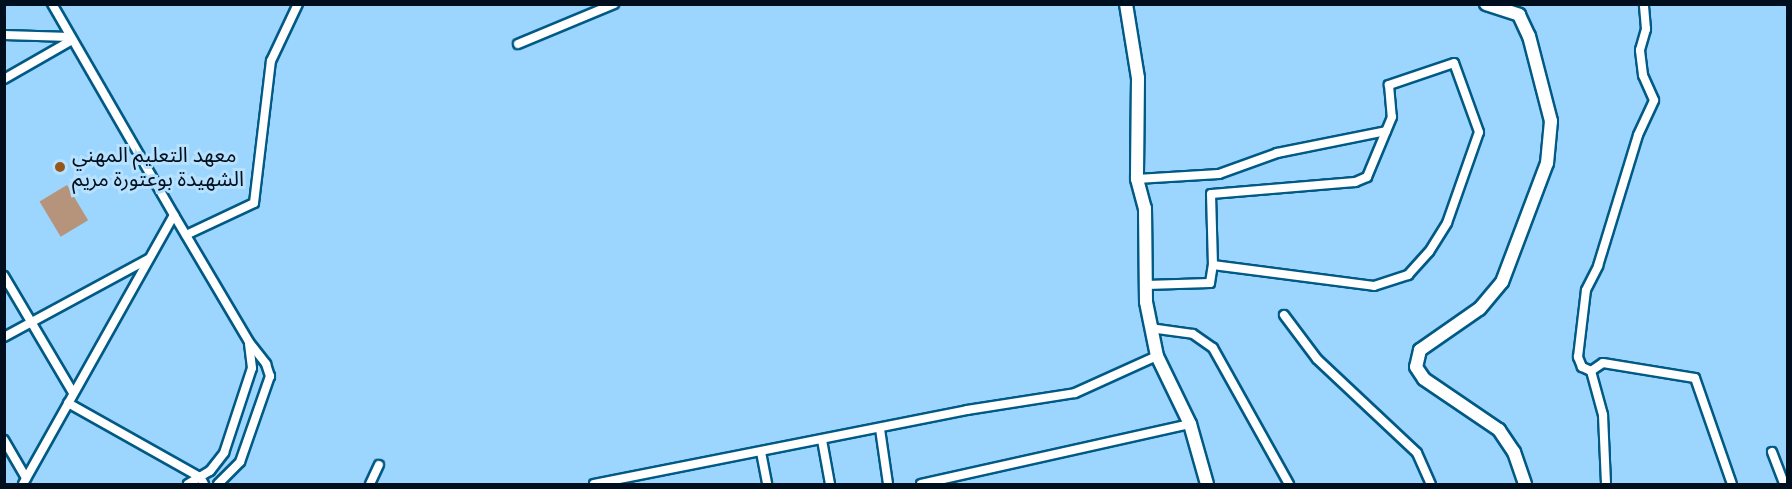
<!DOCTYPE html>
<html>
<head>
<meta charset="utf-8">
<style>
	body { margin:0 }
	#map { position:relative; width:1792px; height:489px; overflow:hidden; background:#9cd5fd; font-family:"Archivo Narrow","Noto Sans Arabic",sans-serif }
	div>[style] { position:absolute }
	.green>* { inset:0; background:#b5947b; transform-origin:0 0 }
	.roads { filter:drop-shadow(2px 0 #005a85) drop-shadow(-2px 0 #005a85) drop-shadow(0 2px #005a85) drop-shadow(0 -2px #005a85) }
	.street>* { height:8px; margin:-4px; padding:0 4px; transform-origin:4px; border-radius:4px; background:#fff }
	.secondary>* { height:12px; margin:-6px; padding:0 6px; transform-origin:6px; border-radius:6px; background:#fff }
	.dots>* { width:16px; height:16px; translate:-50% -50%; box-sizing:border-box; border:3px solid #b6e1ff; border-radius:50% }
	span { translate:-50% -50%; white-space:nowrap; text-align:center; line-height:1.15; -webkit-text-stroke:6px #b6e1ff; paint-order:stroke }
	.poi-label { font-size:21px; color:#000f1d }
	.left { translate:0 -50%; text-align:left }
	.frame { position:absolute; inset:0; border:6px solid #000f1d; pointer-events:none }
</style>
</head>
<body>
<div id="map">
	<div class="green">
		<i style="left:67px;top:185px;width:41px;height:32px;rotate:59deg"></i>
	</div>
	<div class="roads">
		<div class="street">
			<i style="left:4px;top:35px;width:66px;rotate:1.7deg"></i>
			<i style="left:518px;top:44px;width:104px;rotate:-22.6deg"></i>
			<i style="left:4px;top:79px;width:78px;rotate:-29.8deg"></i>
			<i style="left:1137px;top:179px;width:82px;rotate:-3.5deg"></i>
			<i style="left:1219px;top:174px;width:62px;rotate:-19.9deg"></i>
			<i style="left:1277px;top:153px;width:111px;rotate:-11.4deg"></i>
			<i style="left:174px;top:215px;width:147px;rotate:59.4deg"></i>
			<i style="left:249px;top:342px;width:28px;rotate:52deg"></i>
			<i style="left:266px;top:364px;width:13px;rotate:72deg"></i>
			<i style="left:270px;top:376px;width:91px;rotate:109.2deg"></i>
			<i style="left:240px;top:462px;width:31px;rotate:135deg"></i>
			<i style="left:186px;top:235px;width:75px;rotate:-25.2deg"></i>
			<i style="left:254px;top:203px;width:143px;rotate:-83.2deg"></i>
			<i style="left:271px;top:61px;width:63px;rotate:-64.7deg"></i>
			<i style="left:4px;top:276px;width:134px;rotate:59.4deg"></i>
			<i style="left:1146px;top:285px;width:64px;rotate:-1.8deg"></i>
			<i style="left:1210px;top:283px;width:18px;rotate:-81deg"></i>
			<i style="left:1213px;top:265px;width:162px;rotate:7.4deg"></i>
			<i style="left:1374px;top:286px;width:36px;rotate:-18deg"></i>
			<i style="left:1408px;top:275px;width:31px;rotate:-48deg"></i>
			<i style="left:1429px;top:252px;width:34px;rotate:-58deg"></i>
			<i style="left:1447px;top:223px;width:96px;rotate:-70.6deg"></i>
			<i style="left:1479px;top:132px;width:73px;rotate:-109.9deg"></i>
			<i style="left:1454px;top:63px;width:69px;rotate:161.3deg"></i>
			<i style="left:1389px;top:85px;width:32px;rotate:85deg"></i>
			<i style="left:1392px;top:117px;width:65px;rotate:112.6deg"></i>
			<i style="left:1367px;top:177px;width:13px;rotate:157deg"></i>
			<i style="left:1355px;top:182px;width:144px;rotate:175.2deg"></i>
			<i style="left:1211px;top:194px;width:71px;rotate:88.4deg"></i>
			<i style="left:1284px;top:315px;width:55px;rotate:53.1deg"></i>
			<i style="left:1317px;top:359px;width:137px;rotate:43.2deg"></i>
			<i style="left:1417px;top:453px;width:34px;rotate:66deg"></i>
			<i style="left:1150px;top:328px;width:43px;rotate:7.9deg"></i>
			<i style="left:1193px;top:334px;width:24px;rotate:35deg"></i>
			<i style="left:1213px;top:348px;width:156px;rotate:60.8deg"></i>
			<i style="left:4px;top:337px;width:164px;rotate:-28.4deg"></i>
			<i style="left:1591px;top:371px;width:10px;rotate:-156deg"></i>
			<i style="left:1582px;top:367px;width:11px;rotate:-112deg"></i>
			<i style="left:1578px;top:357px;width:67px;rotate:-83.2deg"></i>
			<i style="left:1586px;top:290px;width:27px;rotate:-63deg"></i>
			<i style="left:1598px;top:266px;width:137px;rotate:-73deg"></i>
			<i style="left:1638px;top:135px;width:38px;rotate:-65deg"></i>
			<i style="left:1654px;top:100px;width:27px;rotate:-114deg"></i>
			<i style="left:1643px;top:75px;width:25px;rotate:-97deg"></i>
			<i style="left:1640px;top:50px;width:22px;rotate:-74deg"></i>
			<i style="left:1646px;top:29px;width:25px;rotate:-95deg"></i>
			<i style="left:1591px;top:371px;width:14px;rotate:-34deg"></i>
			<i style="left:1603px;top:363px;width:93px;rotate:9.3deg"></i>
			<i style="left:1695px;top:378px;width:112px;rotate:70.8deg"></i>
			<i style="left:1591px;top:371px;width:46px;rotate:74.7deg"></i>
			<i style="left:1603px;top:415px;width:69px;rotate:87.5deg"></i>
			<i style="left:68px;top:403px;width:151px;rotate:29.3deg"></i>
			<i style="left:200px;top:477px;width:8px;rotate:60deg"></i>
			<i style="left:880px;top:429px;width:56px;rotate:81.7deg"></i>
			<i style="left:4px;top:440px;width:44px;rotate:59.9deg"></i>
			<i style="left:822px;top:440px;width:45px;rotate:79.7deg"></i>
			<i style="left:761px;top:452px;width:33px;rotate:79deg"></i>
			<i style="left:1772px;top:452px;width:34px;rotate:69deg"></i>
			<i style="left:23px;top:484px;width:308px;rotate:-60.7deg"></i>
			<i style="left:174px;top:215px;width:244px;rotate:-120deg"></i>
			<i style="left:188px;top:484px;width:26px;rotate:-31deg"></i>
			<i style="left:210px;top:471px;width:23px;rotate:-52deg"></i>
			<i style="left:224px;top:453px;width:89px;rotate:-71.8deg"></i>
			<i style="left:252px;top:368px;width:25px;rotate:-97deg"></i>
			<i style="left:370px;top:484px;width:21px;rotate:-65deg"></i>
			<i style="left:594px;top:484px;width:380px;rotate:-11.2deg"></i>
			<i style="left:967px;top:410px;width:109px;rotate:-8.9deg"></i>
			<i style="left:1075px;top:393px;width:90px;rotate:-24.3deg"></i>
			<i style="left:921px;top:484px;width:276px;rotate:-12.6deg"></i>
		</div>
		<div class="secondary">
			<i style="left:1126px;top:4px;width:75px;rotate:80.8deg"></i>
			<i style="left:1138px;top:78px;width:101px;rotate:90.6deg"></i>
			<i style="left:1137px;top:179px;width:30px;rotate:75deg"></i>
			<i style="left:1145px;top:208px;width:94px;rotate:89.4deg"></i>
			<i style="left:1146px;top:302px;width:55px;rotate:78.5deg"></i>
			<i style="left:1157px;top:356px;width:76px;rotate:64.1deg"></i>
			<i style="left:1190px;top:424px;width:62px;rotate:74.2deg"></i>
			<i style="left:1486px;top:4px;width:35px;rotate:18deg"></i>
			<i style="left:1519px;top:15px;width:23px;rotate:65deg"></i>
			<i style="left:1529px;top:36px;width:88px;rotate:75.5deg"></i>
			<i style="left:1551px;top:121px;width:42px;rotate:95.4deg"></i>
			<i style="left:1547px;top:163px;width:127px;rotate:110.7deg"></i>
			<i style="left:1502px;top:282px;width:35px;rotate:130deg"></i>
			<i style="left:1479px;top:309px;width:72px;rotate:145.2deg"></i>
			<i style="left:1420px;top:350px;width:17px;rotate:103deg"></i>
			<i style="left:1416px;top:367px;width:14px;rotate:56deg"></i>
			<i style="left:1424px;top:379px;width:91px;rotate:34.2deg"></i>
			<i style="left:1499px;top:430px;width:27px;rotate:56deg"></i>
			<i style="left:1514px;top:452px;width:34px;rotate:71deg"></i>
		</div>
	</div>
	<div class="dots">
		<i style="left:60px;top:167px;background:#94561b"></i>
	</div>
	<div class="poi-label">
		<span class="left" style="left:72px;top:167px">معهد التعليم المهني<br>الشهيدة بوعتورة مريم</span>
	</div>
	<div class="frame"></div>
</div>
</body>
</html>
